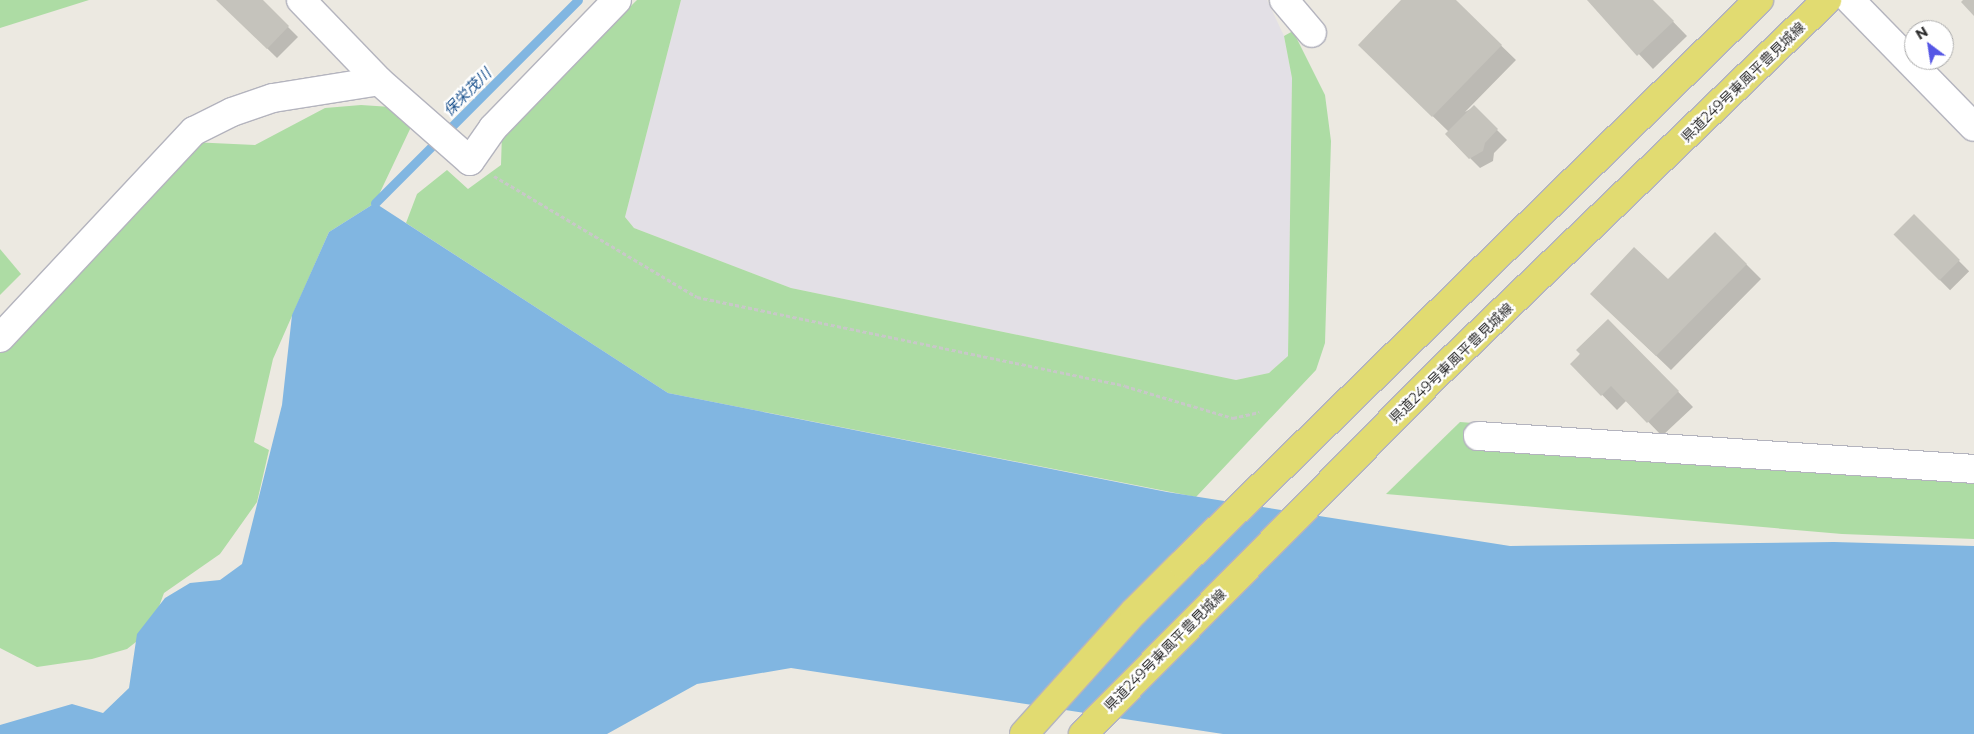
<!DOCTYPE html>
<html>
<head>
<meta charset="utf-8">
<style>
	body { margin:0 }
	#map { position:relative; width:1974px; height:734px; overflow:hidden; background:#ece9e1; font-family:Montserrat,"Noto Sans JP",sans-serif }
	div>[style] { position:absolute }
	.industrial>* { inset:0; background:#e3e0e6 }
	.green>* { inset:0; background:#addca4 }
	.water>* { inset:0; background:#81b6e1 }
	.shadow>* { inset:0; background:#0003; transform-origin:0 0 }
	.stream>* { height:9px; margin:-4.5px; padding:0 4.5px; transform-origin:4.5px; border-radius:4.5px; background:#81b6e1 }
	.building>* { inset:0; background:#c5c3bc; transform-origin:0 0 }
	.path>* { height:3px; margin-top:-1.5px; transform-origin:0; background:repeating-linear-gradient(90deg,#c8c8c8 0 4px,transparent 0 6.5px) }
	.roads { filter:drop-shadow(1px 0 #b4b4be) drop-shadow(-1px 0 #b4b4be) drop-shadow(0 1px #b4b4be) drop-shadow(0 -1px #b4b4be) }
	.minor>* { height:28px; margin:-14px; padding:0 14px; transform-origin:14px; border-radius:14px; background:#fff }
	.major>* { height:28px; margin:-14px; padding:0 14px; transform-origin:14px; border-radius:14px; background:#e1db71 }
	span { translate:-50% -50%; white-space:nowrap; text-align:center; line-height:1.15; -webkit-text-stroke:4.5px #fff; paint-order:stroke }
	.street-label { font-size:14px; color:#2c2c2c }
	.water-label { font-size:15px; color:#1e548f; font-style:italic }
	.north { position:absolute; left:1904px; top:20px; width:50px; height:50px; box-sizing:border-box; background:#fff; border:1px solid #ababab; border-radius:50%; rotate:329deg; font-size:14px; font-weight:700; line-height:20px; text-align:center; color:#2c2c2c }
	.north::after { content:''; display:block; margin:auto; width:18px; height:22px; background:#5556e5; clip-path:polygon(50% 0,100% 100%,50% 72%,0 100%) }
</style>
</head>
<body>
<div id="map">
	<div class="industrial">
		<i style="clip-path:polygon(681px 0,1267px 0,1284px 36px,1292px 78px,1288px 356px,1269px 373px,1236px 380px,791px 288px,634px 228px,625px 217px)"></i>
	</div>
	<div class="green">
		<i style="clip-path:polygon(0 0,89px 0,0 28px)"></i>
		<i style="clip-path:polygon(637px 0,681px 0,625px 217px,634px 228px,791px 288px,1236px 380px,1269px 373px,1288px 356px,1292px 78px,1284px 36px,1293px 31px,1325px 95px,1331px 141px,1325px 343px,1316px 370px,1196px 497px,668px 393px,406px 223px,417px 194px,447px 170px,468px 189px,501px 165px,502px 133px)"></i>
		<i style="clip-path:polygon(361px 105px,391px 107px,411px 127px,375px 203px,329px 232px,273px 359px,254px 442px,269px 450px,257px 502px,220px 554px,164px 593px,150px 631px,127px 649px,92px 659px,37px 667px,0 648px,0 345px,191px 142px,255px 145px,325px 108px)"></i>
		<i style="clip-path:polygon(0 249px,21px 274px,0 295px)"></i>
		<i style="clip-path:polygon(1460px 422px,1974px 461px,1974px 539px,1842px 534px,1386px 494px)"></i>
	</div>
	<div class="water">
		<i style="clip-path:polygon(375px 203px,668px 393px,1167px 492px,1510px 546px,1834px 542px,1974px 546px,1974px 734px,1223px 734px,791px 668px,697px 684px,607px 734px,0 734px,0 725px,72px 704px,103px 713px,129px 688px,137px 634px,165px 598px,190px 583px,220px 580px,242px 564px,282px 405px,292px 315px,329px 232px)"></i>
	</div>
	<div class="shadow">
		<i style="clip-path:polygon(218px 0,261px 0,298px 37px,277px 58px)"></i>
		<i style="clip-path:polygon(1403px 0,1454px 0,1516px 60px,1465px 112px,1474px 107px,1507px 140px,1494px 153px,1493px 161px,1480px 168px,1446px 134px,1449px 132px,1374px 59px)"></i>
		<i style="clip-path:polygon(1588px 0,1652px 0,1687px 36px,1653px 69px)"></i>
		<i style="left:1914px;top:216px;width:78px;height:27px;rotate:45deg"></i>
		<i style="clip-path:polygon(1715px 233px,1761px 279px,1671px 370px,1606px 308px,1668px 281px)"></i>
		<i style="clip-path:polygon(1608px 320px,1693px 407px,1662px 436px,1627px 400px,1617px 410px,1572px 364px)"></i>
	</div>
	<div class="stream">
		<i style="left:375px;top:203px;width:287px;rotate:-45deg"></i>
	</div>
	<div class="building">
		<i style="clip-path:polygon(216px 0,263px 0,289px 26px,267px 49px)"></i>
		<i style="clip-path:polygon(1401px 0,1456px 0,1502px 45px,1432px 117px,1358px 45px)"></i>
		<i style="clip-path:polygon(1587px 0,1653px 0,1674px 21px,1637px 56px)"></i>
		<i style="clip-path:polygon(1963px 0,1974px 0,1974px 16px,1961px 2px)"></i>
		<i style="clip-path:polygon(1474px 105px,1498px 129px,1485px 143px,1483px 151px,1469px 159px,1445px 134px)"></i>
		<i style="left:1914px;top:214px;width:65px;height:29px;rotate:45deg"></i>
		<i style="clip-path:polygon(1715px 232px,1747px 264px,1656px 356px,1590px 294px,1634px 247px,1668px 279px)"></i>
		<i style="clip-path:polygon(1608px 319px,1679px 391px,1647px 423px,1611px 386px,1601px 396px,1570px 364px,1580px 354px,1576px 350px)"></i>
	</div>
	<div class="path">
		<i style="left:494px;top:176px;width:236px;rotate:30.8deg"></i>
		<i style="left:697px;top:297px;width:437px;rotate:11.7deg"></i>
		<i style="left:1125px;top:386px;width:113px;rotate:16.5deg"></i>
		<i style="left:1233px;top:418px;width:27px;rotate:-13deg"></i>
	</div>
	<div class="roads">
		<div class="minor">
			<i style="left:301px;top:0;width:112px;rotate:46.1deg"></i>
			<i style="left:379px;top:81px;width:121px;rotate:41.3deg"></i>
			<i style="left:470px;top:161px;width:40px;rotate:-55.1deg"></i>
			<i style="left:493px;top:128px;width:178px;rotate:-45.9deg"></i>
			<i style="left:1284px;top:0;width:43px;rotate:49.7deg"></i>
			<i style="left:1850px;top:0;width:177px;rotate:45.7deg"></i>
			<i style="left:0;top:338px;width:284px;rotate:-46.9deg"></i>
			<i style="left:194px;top:131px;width:42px;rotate:-26.6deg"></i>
			<i style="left:232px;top:112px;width:43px;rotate:-18.9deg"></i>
			<i style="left:273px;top:98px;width:107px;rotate:-9.1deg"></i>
			<i style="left:1478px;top:436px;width:497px;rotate:3.8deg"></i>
		</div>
		<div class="major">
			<i style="left:1024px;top:734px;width:164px;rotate:-48deg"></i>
			<i style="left:1134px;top:612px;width:68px;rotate:-45deg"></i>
			<i style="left:1182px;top:564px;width:807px;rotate:-44.35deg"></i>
			<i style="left:1083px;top:734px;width:503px;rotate:-45.48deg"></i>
			<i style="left:1436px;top:375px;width:542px;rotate:-43.8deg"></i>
		</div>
	</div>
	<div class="street-label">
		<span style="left:1743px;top:82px;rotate:-44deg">県道249号東風平豊見城線</span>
		<span style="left:1451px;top:363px;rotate:-44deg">県道249号東風平豊見城線</span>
		<span style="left:1165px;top:650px;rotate:-45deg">県道249号東風平豊見城線</span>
	</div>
	<div class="water-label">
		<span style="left:467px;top:92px;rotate:-45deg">保栄茂川</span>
	</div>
	<div class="north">N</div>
</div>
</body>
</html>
